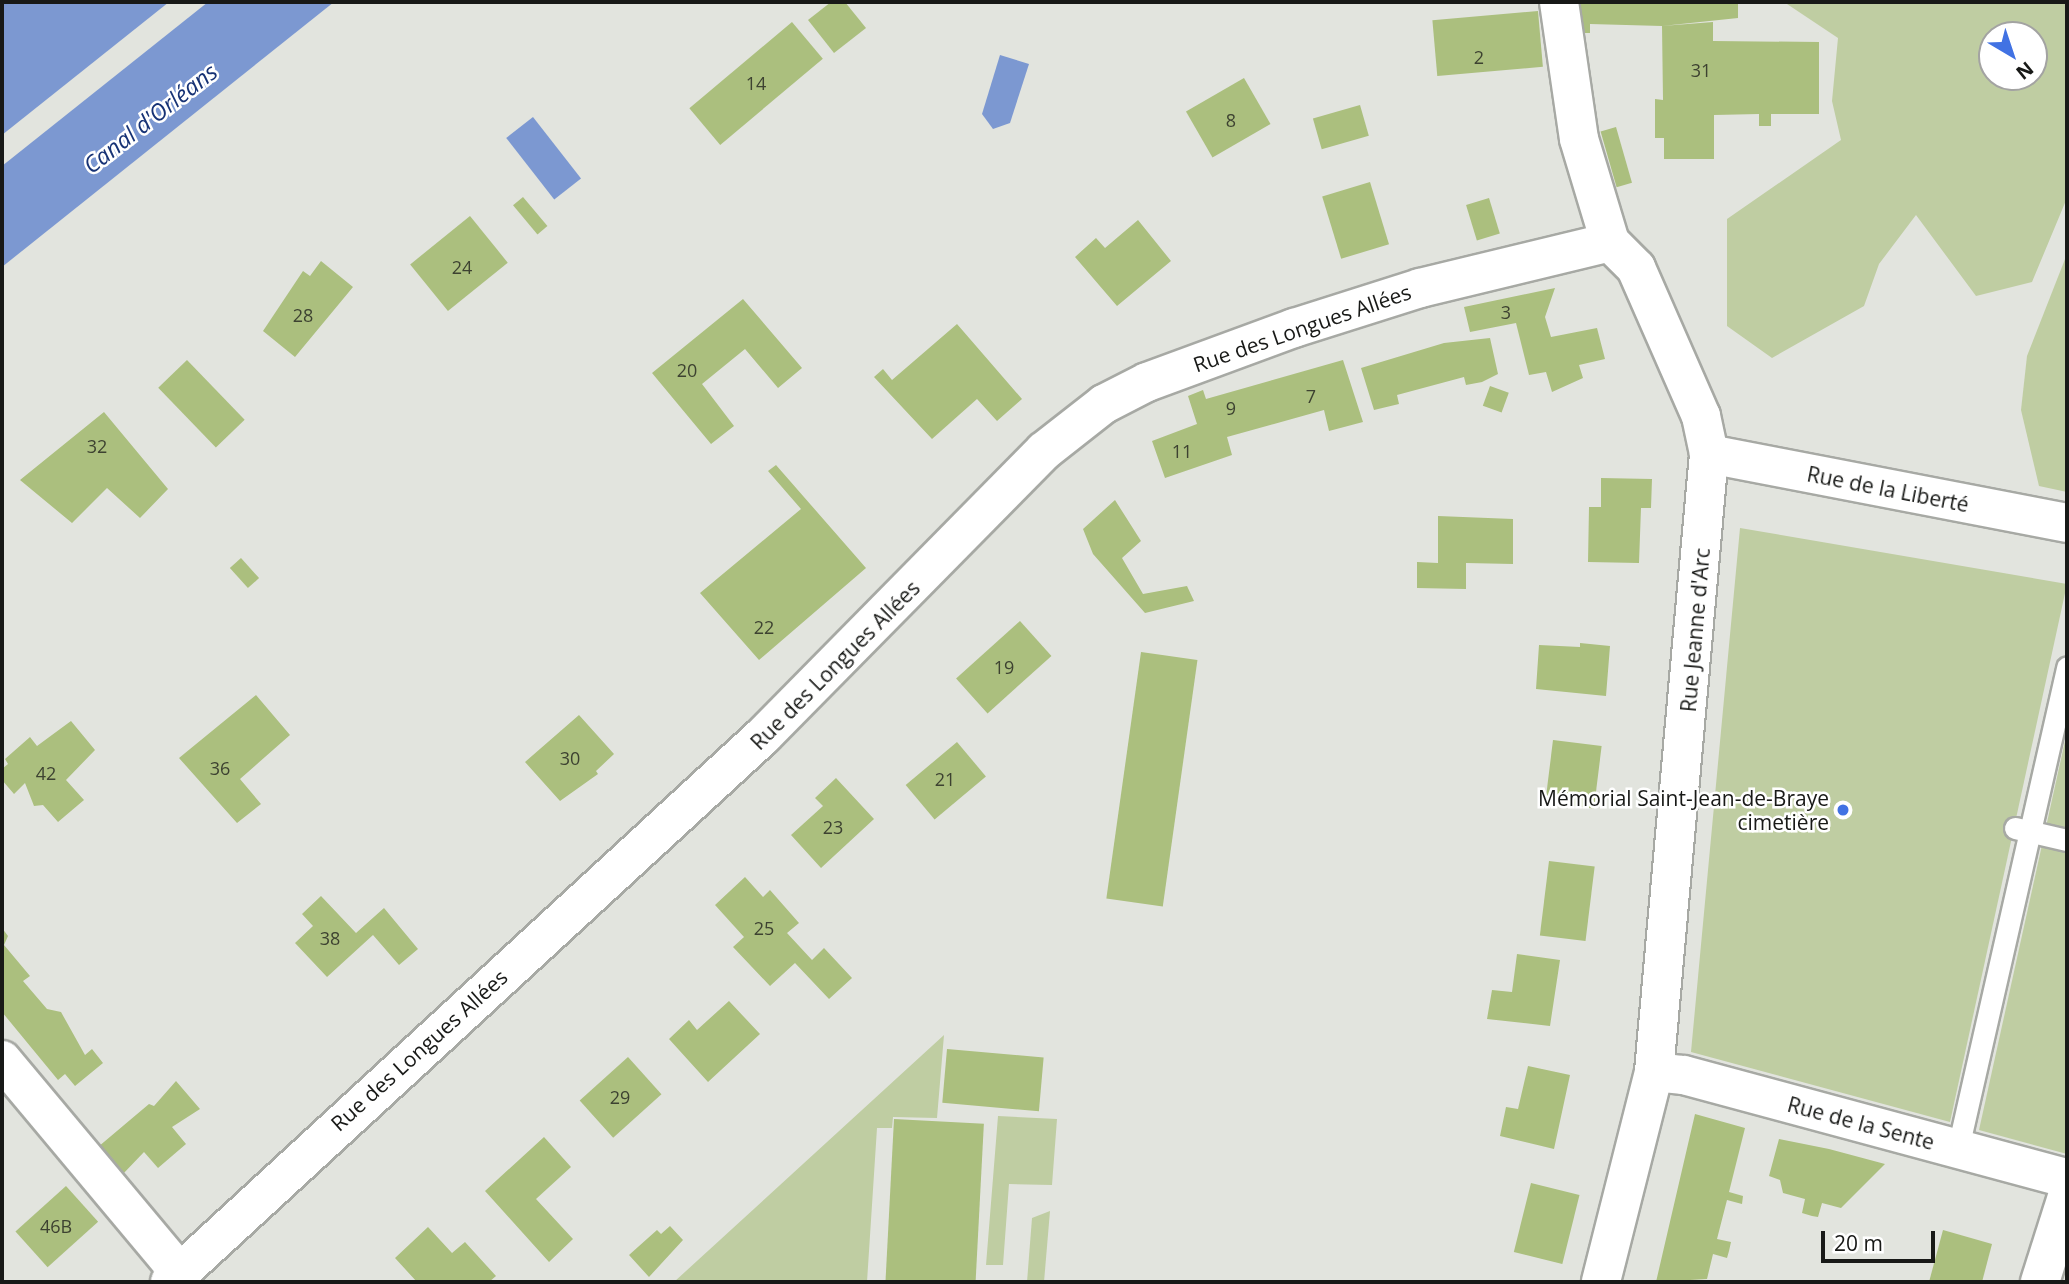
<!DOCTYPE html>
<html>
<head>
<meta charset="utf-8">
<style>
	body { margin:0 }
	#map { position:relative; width:2069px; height:1284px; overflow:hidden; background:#e2e4de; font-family:"Open Sans",sans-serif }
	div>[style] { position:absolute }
	.green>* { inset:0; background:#bfcda2 }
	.water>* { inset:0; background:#7c98d1; transform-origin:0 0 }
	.building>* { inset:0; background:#abbf7e; transform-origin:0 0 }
	.roads { filter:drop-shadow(2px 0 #a7a9a4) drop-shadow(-2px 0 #a7a9a4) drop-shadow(0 2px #a7a9a4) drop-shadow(0 -2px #a7a9a4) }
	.lane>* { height:21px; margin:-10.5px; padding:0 10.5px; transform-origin:10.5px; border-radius:10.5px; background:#fff }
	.street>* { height:38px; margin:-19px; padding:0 19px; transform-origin:19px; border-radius:19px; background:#fff }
	.dots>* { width:19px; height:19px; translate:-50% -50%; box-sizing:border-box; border:4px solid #fff; border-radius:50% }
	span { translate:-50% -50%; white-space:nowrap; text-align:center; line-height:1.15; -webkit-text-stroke:5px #fff; paint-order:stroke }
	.number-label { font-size:18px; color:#3d4231 }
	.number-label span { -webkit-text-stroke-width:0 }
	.street-label { font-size:21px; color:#181917 }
	.poi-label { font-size:21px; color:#181917 }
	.right { translate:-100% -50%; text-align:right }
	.water-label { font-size:23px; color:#163275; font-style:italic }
	.frame { position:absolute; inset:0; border:4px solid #181917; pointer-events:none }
	.north { position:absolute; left:1978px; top:21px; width:70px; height:70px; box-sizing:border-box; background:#fff; border:2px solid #a3a3a2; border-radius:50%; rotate:141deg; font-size:19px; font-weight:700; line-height:28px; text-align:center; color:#181917 }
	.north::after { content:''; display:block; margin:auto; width:24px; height:32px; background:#4172e3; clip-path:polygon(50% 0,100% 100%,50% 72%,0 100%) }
	.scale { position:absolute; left:1821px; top:1231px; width:114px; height:32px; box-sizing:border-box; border:4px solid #181917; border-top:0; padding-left:9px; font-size:21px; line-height:24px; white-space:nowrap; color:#181917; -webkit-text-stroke:5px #fff; paint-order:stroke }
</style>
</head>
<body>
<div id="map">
	<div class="green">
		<i style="clip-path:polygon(evenodd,1784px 2px,2067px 2px,2067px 198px,2032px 282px,1976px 296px,1916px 215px,1879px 264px,1864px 306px,1772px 358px,1727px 326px,1727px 219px,1841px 140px,1832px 101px,1838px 38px,1784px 2px,1992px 35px,2034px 35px,2034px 77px,1992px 77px,1992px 35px)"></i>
		<i style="clip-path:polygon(2067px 254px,2067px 492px,2039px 486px,2021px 410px,2027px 356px)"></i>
		<i style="clip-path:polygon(1740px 528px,2067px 584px,1950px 1122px,1691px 1052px)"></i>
		<i style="clip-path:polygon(2067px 732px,2067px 1154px,1979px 1130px)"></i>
		<i style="clip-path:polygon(944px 1035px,937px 1118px,893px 1117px,892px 1128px,877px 1128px,867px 1282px,674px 1282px)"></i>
		<i style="clip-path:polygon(998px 1116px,1057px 1119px,1052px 1185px,1009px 1184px,1003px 1265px,986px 1265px)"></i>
		<i style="clip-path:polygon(1050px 1211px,1044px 1282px,1027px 1282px,1032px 1218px)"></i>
	</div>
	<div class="water">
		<i style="clip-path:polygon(2px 2px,169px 2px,2px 135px)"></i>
		<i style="clip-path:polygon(208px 2px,334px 2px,2px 267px,2px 166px)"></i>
		<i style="clip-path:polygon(1000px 55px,1029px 64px,1010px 123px,993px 129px,982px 114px)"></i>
		<i style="left:533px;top:117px;width:78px;height:34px;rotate:52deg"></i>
	</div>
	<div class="building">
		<i style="clip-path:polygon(831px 2px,845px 2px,866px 28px,834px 53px,808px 20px)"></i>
		<i style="clip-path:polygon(1572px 2px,1738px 2px,1738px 18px,1662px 26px,1713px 22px,1713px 41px,1819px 42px,1819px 114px,1771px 114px,1771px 126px,1759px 126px,1759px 114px,1714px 115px,1714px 159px,1664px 159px,1664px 138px,1655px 138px,1655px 99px,1663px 100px,1662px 26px,1590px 24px,1590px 33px,1575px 33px)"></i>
		<i style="left:1538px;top:11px;width:56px;height:106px;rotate:85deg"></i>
		<i style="left:792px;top:22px;width:48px;height:134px;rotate:50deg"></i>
		<i style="left:1244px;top:78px;width:53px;height:67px;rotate:60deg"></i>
		<i style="left:1360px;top:105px;width:32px;height:49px;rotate:74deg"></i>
		<i style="left:1616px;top:127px;width:58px;height:16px;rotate:74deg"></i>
		<i style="left:1370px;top:182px;width:65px;height:50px;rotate:73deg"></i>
		<i style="left:523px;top:197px;width:38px;height:13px;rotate:50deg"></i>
		<i style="left:1489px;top:198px;width:37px;height:24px;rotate:73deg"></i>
		<i style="left:470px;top:216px;width:60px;height:77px;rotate:51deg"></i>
		<i style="clip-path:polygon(1138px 220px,1171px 261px,1117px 306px,1075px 257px,1096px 238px,1105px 248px)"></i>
		<i style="clip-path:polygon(321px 261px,353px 287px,295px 357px,263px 331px,303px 271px,310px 276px)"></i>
		<i style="clip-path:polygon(1555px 288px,1545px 317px,1551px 337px,1597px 328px,1605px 359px,1579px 365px,1583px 378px,1552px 392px,1546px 372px,1529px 375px,1516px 323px,1470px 332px,1464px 307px)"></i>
		<i style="clip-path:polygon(743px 299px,802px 368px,778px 388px,745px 349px,702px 384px,734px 426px,711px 444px,652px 373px)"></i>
		<i style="clip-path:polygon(957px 324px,1022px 399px,997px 421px,977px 399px,932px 439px,874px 377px,883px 369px,892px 380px)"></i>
		<i style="clip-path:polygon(1490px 338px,1498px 374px,1482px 382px,1466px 385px,1464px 377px,1397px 395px,1399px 404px,1374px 410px,1361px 368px,1444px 343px)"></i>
		<i style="left:187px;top:360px;width:83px;height:40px;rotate:46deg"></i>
		<i style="clip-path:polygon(1343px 360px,1363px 422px,1329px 431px,1324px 410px,1274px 424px,1227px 437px,1232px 455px,1165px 478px,1152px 441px,1197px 424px,1188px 396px,1203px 390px,1206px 399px)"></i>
		<i style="left:1490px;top:386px;width:20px;height:21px;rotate:20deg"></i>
		<i style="clip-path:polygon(104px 412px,168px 489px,140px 518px,107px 488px,72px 523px,20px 480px)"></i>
		<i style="clip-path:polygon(776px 465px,866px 568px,759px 660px,700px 593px,801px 509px,768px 471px)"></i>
		<i style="clip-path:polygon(1601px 478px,1652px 479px,1651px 508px,1641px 508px,1639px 563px,1588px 562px,1589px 507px,1601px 507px)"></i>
		<i style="clip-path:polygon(1115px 500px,1141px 541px,1122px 558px,1143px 594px,1187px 586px,1194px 601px,1145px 613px,1093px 554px,1083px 529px)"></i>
		<i style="clip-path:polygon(1438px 516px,1513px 519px,1513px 564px,1466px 563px,1466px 589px,1417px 588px,1417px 562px,1438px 563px)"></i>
		<i style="left:241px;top:558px;width:27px;height:15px;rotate:48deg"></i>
		<i style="left:1020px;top:621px;width:47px;height:86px;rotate:48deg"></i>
		<i style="clip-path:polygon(1580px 643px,1610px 646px,1606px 696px,1536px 689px,1539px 645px,1580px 647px)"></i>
		<i style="left:1141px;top:652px;width:57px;height:249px;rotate:8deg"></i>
		<i style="clip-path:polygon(256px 695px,290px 735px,240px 779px,261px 804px,237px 823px,179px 758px)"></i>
		<i style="clip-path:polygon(579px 715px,614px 754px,596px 771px,598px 774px,560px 801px,525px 762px)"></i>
		<i style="clip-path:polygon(71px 721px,95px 750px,66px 780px,84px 800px,58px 822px,43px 805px,34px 806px,25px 783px,14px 794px,2px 780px,2px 769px,8px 764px,5px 759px,30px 737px,37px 746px)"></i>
		<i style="left:1553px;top:740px;width:49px;height:63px;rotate:7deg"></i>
		<i style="left:957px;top:742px;width:45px;height:67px;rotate:50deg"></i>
		<i style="clip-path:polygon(836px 778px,874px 819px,821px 868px,791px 835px,823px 806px,815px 798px)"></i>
		<i style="left:1549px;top:861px;width:46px;height:75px;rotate:7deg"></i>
		<i style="clip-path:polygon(745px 877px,763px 897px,770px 890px,799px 923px,787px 933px,812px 960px,824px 948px,852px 978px,829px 999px,795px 963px,770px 986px,733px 947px,744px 937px,715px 905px)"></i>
		<i style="clip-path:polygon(321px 896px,356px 933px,384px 908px,418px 949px,399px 965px,373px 935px,327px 977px,295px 943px,313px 926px,302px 914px)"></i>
		<i style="clip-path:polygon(2px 928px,8px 936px,4px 945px,30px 976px,23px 981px,47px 1009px,61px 1012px,85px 1055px,92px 1049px,103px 1063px,75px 1086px,65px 1074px,58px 1080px,2px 1012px)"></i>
		<i style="clip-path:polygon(1517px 954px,1560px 960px,1550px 1026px,1487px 1019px,1492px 990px,1512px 992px)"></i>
		<i style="clip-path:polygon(729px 1001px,760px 1034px,708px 1082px,669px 1039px,689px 1020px,697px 1030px)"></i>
		<i style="left:947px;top:1049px;width:97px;height:54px;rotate:5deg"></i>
		<i style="left:628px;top:1057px;width:50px;height:65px;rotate:48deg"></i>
		<i style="clip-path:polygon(1528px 1066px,1570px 1075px,1554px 1149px,1500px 1136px,1506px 1107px,1518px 1109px)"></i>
		<i style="clip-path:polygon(176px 1081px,200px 1109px,172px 1127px,186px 1144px,158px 1168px,144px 1152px,122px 1175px,98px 1147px,149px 1104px,154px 1106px)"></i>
		<i style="clip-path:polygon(1695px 1114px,1745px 1128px,1729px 1192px,1743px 1196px,1742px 1204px,1727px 1200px,1717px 1239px,1731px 1242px,1729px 1251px,1727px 1258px,1713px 1254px,1707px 1279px,1656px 1282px)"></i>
		<i style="left:894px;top:1119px;width:90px;height:163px;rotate:3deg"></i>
		<i style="clip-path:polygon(544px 1137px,571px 1167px,536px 1199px,573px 1239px,549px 1262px,485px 1191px)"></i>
		<i style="clip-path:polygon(1779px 1139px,1829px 1149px,1885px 1164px,1841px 1208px,1822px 1203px,1818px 1217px,1812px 1216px,1802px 1213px,1805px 1199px,1783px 1193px,1780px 1180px,1769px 1176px)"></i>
		<i style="left:1531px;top:1183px;width:50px;height:71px;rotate:14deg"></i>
		<i style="left:66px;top:1186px;width:48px;height:68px;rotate:48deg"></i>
		<i style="clip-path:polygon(670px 1226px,683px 1240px,649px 1277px,629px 1255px,657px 1230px,661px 1234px)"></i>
		<i style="clip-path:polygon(428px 1227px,452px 1253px,465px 1242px,496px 1276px,489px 1282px,417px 1282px,395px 1258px)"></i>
		<i style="clip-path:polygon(1943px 1230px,1992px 1244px,1982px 1282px,1929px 1282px)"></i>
	</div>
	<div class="roads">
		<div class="lane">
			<i style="left:2015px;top:828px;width:53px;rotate:13deg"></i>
			<i style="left:1958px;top:1148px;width:493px;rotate:-77.2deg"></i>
		</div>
		<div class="street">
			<i style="left:1559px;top:2px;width:138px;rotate:81.7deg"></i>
			<i style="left:1579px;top:139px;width:108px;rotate:73.2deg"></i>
			<i style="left:1610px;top:242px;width:37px;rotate:45deg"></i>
			<i style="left:1636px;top:268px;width:162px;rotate:66.3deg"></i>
			<i style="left:1701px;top:416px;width:39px;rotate:78deg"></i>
			<i style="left:1709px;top:454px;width:620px;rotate:95.09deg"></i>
			<i style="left:1654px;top:1072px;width:217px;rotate:104.2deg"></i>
			<i style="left:1709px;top:454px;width:365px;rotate:10.9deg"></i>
			<i style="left:2px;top:1060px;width:278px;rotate:50.1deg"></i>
			<i style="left:1654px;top:1072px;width:30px;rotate:6deg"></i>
			<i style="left:1684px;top:1075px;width:397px;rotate:15.1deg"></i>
			<i style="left:170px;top:1282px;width:806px;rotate:-42.64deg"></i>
			<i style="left:763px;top:736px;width:400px;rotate:-45.4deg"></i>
			<i style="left:1044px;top:451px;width:76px;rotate:-38.1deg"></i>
			<i style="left:1104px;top:404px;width:48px;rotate:-27.1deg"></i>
			<i style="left:1147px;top:382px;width:157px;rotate:-20.2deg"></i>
			<i style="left:1294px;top:328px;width:132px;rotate:-17.6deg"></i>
			<i style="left:1420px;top:288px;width:195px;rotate:-13.6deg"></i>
			<i style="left:2040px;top:1282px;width:89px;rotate:-72.4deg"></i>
		</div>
	</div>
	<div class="dots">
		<i style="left:1843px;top:810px;background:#4172e3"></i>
	</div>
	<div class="number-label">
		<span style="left:1479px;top:57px">2</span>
		<span style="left:1701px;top:70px">31</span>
		<span style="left:756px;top:83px">14</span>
		<span style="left:1231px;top:120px">8</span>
		<span style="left:462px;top:267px">24</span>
		<span style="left:1506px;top:312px">3</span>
		<span style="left:303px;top:315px">28</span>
		<span style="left:687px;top:370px">20</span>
		<span style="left:1311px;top:396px">7</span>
		<span style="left:1231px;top:408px">9</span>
		<span style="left:97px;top:446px">32</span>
		<span style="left:1182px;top:451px">11</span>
		<span style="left:764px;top:627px">22</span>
		<span style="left:1004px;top:667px">19</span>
		<span style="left:570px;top:758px">30</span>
		<span style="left:220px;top:768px">36</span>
		<span style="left:46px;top:773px">42</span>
		<span style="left:945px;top:779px">21</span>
		<span style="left:833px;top:827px">23</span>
		<span style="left:764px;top:928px">25</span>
		<span style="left:330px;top:938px">38</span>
		<span style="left:620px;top:1097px">29</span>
		<span style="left:56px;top:1226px">46B</span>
	</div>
	<div class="street-label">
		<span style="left:1302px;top:328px;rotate:-19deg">Rue des Longues Allées</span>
		<span style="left:1888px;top:489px;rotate:11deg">Rue de la Liberté</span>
		<span style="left:1695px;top:630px;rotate:-85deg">Rue Jeanne d'Arc</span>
		<span style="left:835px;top:665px;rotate:-45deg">Rue des Longues Allées</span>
		<span style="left:419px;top:1050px;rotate:-42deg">Rue des Longues Allées</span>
		<span style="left:1861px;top:1123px;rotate:15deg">Rue de la Sente</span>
	</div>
	<div class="poi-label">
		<span class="right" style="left:1829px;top:810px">Mémorial Saint-Jean-de-Braye<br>cimetière</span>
	</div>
	<div class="water-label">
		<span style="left:150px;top:118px;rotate:-38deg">Canal d'Orléans</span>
	</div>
	<div class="frame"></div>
	<div class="north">N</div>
	<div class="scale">20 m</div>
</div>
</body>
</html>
